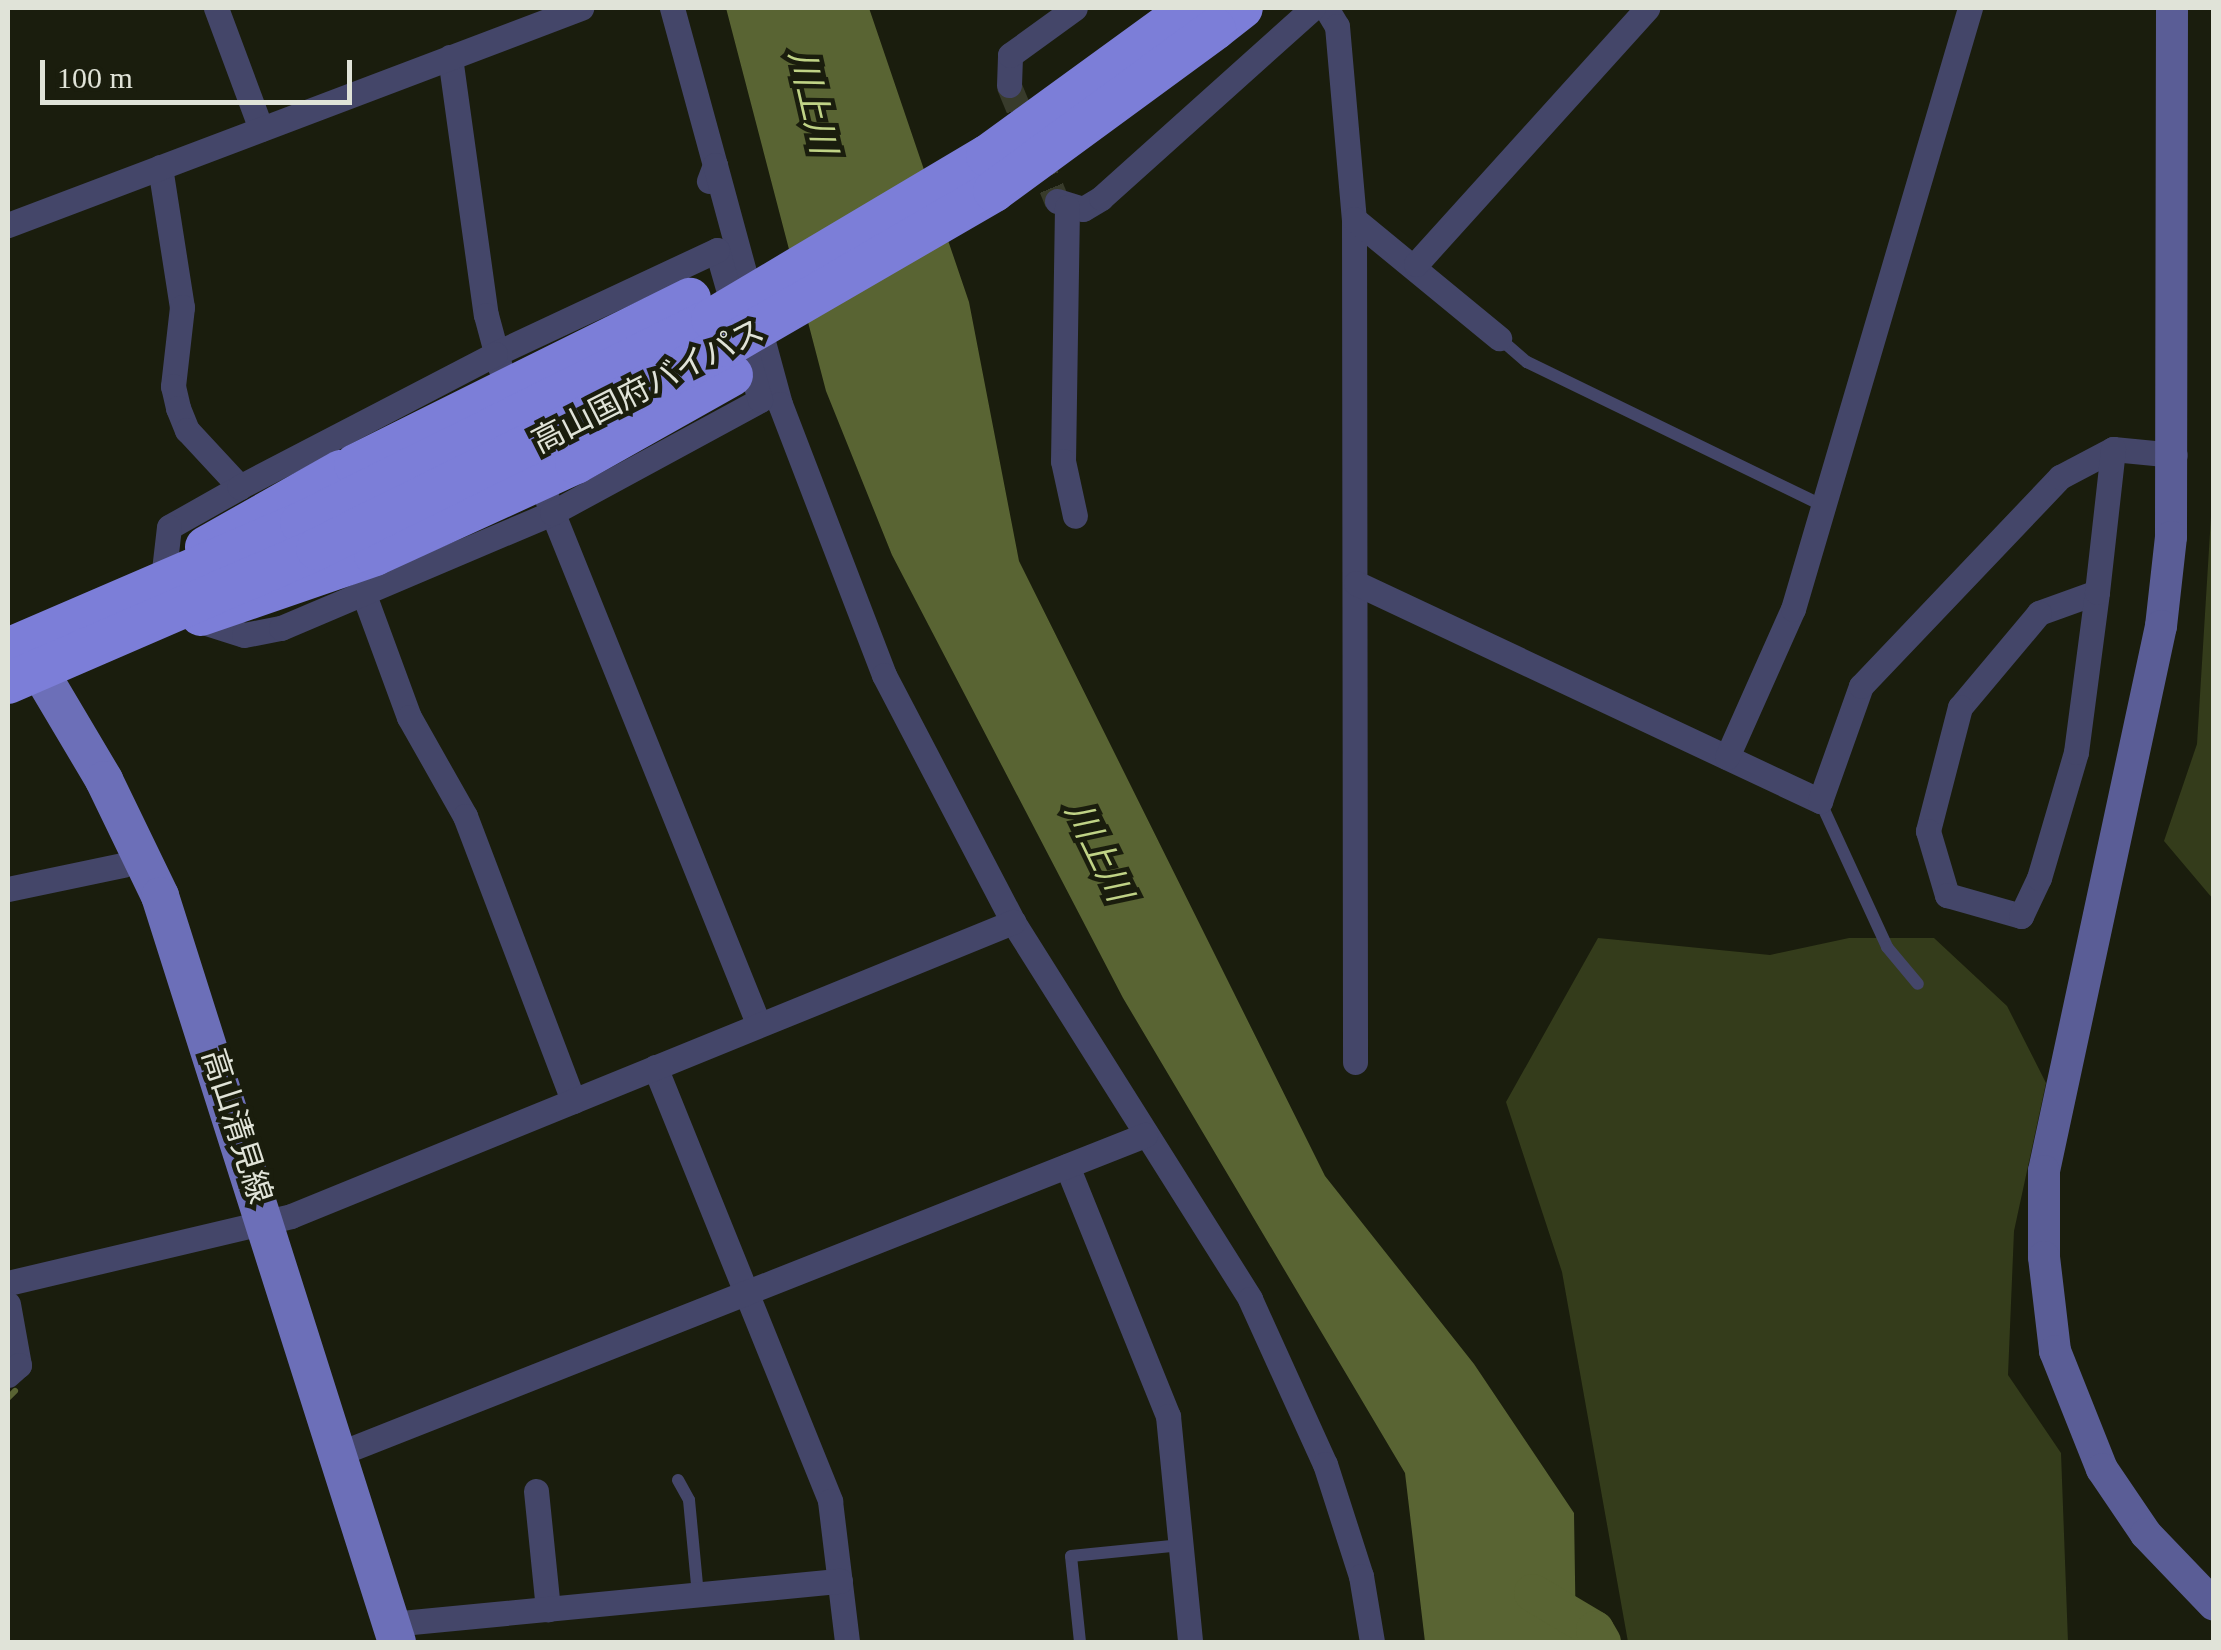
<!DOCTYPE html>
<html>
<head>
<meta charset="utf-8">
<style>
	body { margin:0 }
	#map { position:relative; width:2221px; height:1650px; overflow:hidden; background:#1a1d0d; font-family:"Times New Roman","Noto Sans JP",serif }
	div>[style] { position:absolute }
	.green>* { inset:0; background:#343c1b }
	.water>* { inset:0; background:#596433 }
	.stream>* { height:6px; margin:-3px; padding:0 3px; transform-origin:3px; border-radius:3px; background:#596433 }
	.river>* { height:38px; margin:-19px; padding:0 19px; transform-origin:19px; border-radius:19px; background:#596433 }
	.street-tunnel>* { height:25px; margin-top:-12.5px; transform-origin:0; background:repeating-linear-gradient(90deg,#383b2b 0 25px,transparent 0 37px) }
	.lane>* { height:12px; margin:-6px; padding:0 6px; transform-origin:6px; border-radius:6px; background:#444669 }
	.street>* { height:25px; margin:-12.5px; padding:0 12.5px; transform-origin:12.5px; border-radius:12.5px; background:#444669 }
	.secondary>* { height:32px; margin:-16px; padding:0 16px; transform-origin:16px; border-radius:16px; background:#5a5d96 }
	.primary>* { height:38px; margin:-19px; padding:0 19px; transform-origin:19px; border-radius:19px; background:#6c6fb8 }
	.highway>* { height:42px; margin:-21px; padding:0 21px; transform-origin:21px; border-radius:21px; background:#7c7ed8 }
	.highway-bridge>* { height:42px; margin:-21px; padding:0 21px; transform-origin:21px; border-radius:21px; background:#7c7ed8 }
	span { translate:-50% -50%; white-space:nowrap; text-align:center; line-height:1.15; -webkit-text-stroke:9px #1a1d0d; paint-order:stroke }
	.street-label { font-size:32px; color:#e0e3d8 }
	.water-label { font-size:35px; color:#c0d386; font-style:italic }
	.frame { position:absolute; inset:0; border:10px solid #e0e3d8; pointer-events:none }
	.scale { position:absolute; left:40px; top:60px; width:312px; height:45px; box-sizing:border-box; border:5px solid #e0e3d8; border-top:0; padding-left:12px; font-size:30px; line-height:35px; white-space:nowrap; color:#e0e3d8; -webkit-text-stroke:8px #1a1d0d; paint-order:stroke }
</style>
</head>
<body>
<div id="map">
	<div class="green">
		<i style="clip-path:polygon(2213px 484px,2213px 899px,2164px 841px,2197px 744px)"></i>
		<i style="clip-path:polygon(1598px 938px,1770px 955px,1849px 938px,1934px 938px,2007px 1006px,2046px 1083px,2014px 1231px,2008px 1375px,2061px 1453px,2068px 1642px,1628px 1642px,1562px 1272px,1506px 1102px)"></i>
	</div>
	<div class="water">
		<i style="clip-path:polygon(726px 8px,869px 8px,969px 302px,1019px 561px,1325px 1176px,1474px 1364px,1574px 1513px,1576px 1642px,1425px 1642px,1405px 1473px,1123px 998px,892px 555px,826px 391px)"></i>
	</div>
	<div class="stream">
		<i style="left:8px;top:1398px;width:10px;rotate:-45deg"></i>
	</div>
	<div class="river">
		<i style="left:1533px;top:1593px;width:72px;rotate:30.8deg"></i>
		<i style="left:1595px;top:1630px;width:14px;rotate:60deg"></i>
	</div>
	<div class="street-tunnel">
		<i style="left:1009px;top:85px;width:126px;rotate:67.5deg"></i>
	</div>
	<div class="lane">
		<i style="left:1499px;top:338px;width:37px;rotate:41deg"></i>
		<i style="left:1527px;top:362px;width:328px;rotate:25.9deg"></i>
		<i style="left:1820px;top:801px;width:161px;rotate:65.3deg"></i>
		<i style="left:1887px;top:947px;width:48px;rotate:50deg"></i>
		<i style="left:678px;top:1480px;width:23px;rotate:61deg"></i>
		<i style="left:689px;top:1500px;width:96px;rotate:84.6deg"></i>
		<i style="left:1080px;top:1642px;width:86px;rotate:-96deg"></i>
		<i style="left:1071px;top:1556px;width:111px;rotate:-5.7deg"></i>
	</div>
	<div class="street">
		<i style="left:216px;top:8px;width:129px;rotate:69.6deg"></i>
		<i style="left:672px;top:8px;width:163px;rotate:74.7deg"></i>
		<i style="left:715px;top:165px;width:17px;rotate:111deg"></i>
		<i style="left:1326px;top:8px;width:21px;rotate:59deg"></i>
		<i style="left:1337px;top:26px;width:194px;rotate:85deg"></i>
		<i style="left:1354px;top:219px;width:843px;rotate:89.93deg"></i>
		<i style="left:450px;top:57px;width:260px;rotate:82.1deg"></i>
		<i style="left:486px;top:315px;width:54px;rotate:74.9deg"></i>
		<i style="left:1009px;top:85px;width:30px;rotate:-88deg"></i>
		<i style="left:1010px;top:55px;width:80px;rotate:-35.9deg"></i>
		<i style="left:715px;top:165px;width:248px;rotate:74.8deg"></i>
		<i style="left:780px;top:404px;width:290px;rotate:69deg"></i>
		<i style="left:884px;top:675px;width:279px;rotate:62.4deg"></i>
		<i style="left:1013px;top:922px;width:445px;rotate:57.8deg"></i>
		<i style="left:1250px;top:1299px;width:181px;rotate:65.6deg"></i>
		<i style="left:1325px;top:1464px;width:118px;rotate:72.2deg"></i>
		<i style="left:1361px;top:1576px;width:67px;rotate:80.5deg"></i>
		<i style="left:160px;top:167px;width:142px;rotate:81.1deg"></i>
		<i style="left:182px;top:307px;width:80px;rotate:96.5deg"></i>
		<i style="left:173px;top:386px;width:23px;rotate:77deg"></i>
		<i style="left:178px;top:408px;width:24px;rotate:68deg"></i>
		<i style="left:187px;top:430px;width:78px;rotate:47.1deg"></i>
		<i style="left:240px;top:487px;width:81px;rotate:150.6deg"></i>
		<i style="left:169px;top:527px;width:43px;rotate:96.6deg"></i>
		<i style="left:1057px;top:201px;width:27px;rotate:17deg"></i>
		<i style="left:1083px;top:209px;width:21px;rotate:-31deg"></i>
		<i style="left:1101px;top:198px;width:285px;rotate:-41.9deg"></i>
		<i style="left:1067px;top:207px;width:254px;rotate:90.9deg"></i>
		<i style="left:1063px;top:461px;width:56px;rotate:77.7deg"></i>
		<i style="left:1354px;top:219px;width:188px;rotate:39.4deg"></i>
		<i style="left:8px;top:225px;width:613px;rotate:-20.74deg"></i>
		<i style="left:1416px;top:264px;width:345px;rotate:-47.9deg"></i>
		<i style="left:547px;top:499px;width:565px;rotate:68.07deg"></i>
		<i style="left:1356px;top:583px;width:513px;rotate:25.17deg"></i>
		<i style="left:1820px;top:801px;width:122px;rotate:-70.4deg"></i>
		<i style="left:1861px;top:686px;width:289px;rotate:-46.4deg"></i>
		<i style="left:2060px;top:477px;width:60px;rotate:-27.8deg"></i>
		<i style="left:2113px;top:449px;width:62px;rotate:5.5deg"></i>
		<i style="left:363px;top:592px;width:133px;rotate:69.8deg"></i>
		<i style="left:409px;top:717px;width:114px;rotate:60.5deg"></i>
		<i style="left:465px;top:816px;width:305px;rotate:69.2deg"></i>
		<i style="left:2097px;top:592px;width:62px;rotate:160.1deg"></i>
		<i style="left:2039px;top:613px;width:123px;rotate:130deg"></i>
		<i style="left:1960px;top:707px;width:128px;rotate:104.5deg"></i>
		<i style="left:1928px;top:831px;width:67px;rotate:73.5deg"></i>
		<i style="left:1947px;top:895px;width:77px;rotate:15.8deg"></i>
		<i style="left:2021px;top:916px;width:42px;rotate:-64.7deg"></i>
		<i style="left:2039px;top:878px;width:131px;rotate:-73.6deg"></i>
		<i style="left:2076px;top:752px;width:161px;rotate:-82.5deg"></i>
		<i style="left:2097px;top:592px;width:144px;rotate:-83.6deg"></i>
		<i style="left:194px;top:619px;width:52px;rotate:17.7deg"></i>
		<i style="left:244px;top:635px;width:38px;rotate:-11deg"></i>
		<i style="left:281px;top:628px;width:294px;rotate:-23deg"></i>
		<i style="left:552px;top:513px;width:237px;rotate:-28.5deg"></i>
		<i style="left:760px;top:400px;width:156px;rotate:-106deg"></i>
		<i style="left:717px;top:250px;width:245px;rotate:154.9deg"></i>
		<i style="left:495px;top:354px;width:288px;rotate:152.5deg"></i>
		<i style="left:1727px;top:757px;width:162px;rotate:-66deg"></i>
		<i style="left:1793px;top:609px;width:627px;rotate:-73.59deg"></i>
		<i style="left:8px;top:889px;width:117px;rotate:-11.8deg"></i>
		<i style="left:655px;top:1067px;width:468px;rotate:68deg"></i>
		<i style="left:830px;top:1501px;width:142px;rotate:83.1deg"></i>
		<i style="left:1067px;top:1166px;width:270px;rotate:68deg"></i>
		<i style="left:1168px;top:1416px;width:227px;rotate:84.4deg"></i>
		<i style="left:8px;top:1283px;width:291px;rotate:-13.3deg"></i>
		<i style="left:291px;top:1216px;width:780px;rotate:-22.16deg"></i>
		<i style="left:8px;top:1304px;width:62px;rotate:79.8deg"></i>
		<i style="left:19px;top:1365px;width:15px;rotate:138deg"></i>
		<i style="left:338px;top:1454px;width:868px;rotate:-21.57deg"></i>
		<i style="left:536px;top:1491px;width:119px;rotate:84.2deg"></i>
		<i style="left:391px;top:1624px;width:451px;rotate:-5.5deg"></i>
	</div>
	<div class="secondary">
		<i style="left:2172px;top:8px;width:529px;rotate:90.11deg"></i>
		<i style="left:2171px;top:537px;width:90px;rotate:96.4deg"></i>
		<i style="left:2161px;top:626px;width:557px;rotate:102.12deg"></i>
		<i style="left:2044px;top:1171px;width:86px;rotate:90deg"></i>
		<i style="left:2044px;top:1257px;width:95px;rotate:83.3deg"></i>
		<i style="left:2055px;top:1351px;width:127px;rotate:68.3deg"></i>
		<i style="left:2102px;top:1469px;width:78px;rotate:55.9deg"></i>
		<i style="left:2146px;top:1534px;width:98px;rotate:46.2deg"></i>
	</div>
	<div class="primary">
		<i style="left:24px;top:645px;width:157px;rotate:59.3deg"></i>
		<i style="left:104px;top:780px;width:129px;rotate:64.2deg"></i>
		<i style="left:160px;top:896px;width:783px;rotate:72.38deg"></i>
	</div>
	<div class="highway">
		<i style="left:1215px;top:29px;width:34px;rotate:-38deg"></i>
		<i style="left:206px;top:547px;width:155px;rotate:-29.4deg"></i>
		<i style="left:201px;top:615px;width:184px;rotate:-19deg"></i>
	</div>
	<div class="highway-bridge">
		<i style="left:355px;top:465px;width:374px;rotate:-26.4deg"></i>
		<i style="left:375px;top:555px;width:221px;rotate:-24.6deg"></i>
		<i style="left:576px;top:463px;width:179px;rotate:-29.4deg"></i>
		<i style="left:8px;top:649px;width:319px;rotate:-23.3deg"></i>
		<i style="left:301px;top:523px;width:459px;rotate:-26.4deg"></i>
		<i style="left:712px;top:319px;width:320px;rotate:-30.7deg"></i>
		<i style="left:987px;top:156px;width:252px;rotate:-36deg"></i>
		<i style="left:8px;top:683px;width:337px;rotate:-23.4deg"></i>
		<i style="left:317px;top:549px;width:458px;rotate:-26.3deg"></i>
		<i style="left:727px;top:346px;width:309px;rotate:-30.1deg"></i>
		<i style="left:994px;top:191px;width:274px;rotate:-36.2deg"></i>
	</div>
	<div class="street-label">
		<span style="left:648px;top:386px;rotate:-27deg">高山国府バイパス</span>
		<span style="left:237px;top:1126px;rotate:72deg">高山清見線</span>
	</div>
	<div class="water-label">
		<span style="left:812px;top:102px;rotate:77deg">川上川</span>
		<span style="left:1098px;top:852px;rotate:64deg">川上川</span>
	</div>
	<div class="frame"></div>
	<div class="scale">100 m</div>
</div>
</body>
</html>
